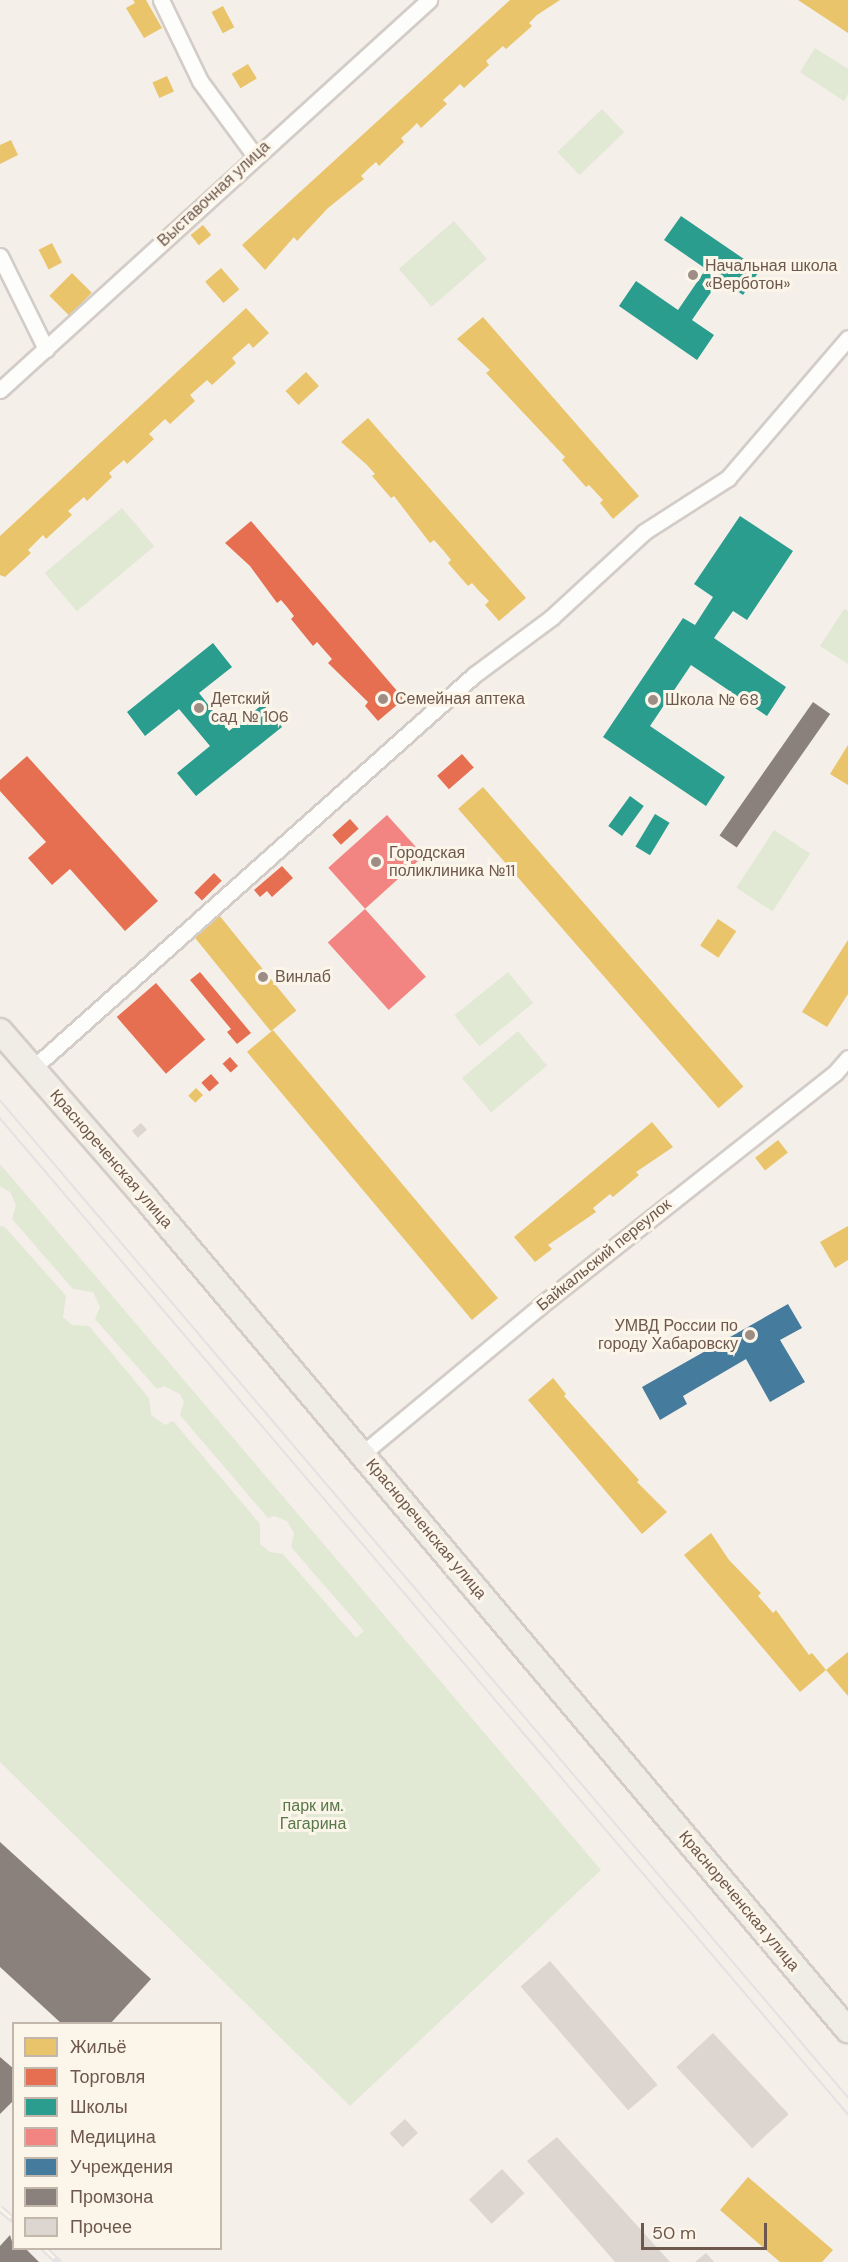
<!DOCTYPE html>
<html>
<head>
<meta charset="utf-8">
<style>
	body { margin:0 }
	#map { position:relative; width:848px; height:2262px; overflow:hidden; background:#f4efe9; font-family:"DM Sans",sans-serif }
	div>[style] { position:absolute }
	.green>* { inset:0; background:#e1e9d5; transform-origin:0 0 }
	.homes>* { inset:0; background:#e9c46a; transform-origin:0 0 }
	.shops>* { inset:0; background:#e76f51; transform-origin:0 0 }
	.schools>* { inset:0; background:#2a9d8f; transform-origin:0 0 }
	.health>* { inset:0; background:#f28482; transform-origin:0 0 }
	.public>* { inset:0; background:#457b9d }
	.industry>* { inset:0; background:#8a817c; transform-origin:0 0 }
	.building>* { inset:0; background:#ddd5cf; transform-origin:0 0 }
	.roads { filter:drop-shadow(2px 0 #d3ccc7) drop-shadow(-2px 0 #d3ccc7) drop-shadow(0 2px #d3ccc7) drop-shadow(0 -2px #d3ccc7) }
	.minor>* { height:15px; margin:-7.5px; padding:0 7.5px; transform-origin:7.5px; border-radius:7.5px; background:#fdfdfc }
	.primary>* { height:24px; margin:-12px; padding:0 12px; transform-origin:12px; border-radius:12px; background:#f0ece6 }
	.tram>* { height:1.5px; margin:-0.75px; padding:0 0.75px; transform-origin:0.75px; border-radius:0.75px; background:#e4e1e3 }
	.rail>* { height:7px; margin-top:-3.5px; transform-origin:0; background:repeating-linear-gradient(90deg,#fcf5e9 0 14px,#e4e1e3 0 28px); box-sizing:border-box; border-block:2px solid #e4e1e3 }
	.dots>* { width:16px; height:16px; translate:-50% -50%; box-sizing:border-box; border:3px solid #fcf5e9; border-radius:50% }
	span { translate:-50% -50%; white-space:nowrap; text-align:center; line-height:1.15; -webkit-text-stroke:6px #fcf5e9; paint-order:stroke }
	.street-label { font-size:16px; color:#6e584d }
	.poi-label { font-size:16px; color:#6e584d }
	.left { translate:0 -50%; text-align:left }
	.right { translate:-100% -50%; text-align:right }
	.park-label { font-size:16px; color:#577849 }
	.legend { position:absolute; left:12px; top:2022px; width:210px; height:228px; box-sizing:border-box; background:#fcf5e9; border:2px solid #c3b6ab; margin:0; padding:8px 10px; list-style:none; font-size:18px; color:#6e584d }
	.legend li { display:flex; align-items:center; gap:12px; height:30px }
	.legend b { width:30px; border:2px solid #c3b6ab }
	.scale { position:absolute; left:641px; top:2223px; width:126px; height:27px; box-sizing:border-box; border:3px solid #6e584d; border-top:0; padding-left:8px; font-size:18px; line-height:21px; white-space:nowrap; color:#6e584d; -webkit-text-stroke:4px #fcf5e9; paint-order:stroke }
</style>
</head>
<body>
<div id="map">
	<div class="green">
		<i style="clip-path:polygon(815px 48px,848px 69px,848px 94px,844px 101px,800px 72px)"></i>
		<i style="left:602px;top:109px;width:32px;height:62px;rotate:46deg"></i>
		<i style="left:454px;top:221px;width:50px;height:73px;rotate:49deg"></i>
		<i style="left:122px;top:508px;width:50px;height:101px;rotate:50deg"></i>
		<i style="clip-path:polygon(844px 609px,848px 611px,848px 664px,820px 646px)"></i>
		<i style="left:774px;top:830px;width:43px;height:69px;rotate:33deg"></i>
		<i style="left:508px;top:972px;width:40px;height:69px;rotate:51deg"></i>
		<i style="left:518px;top:1031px;width:45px;height:73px;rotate:50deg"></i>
		<i style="clip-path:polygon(0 1164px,601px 1870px,350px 2106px,0 1762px,0 1226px,5px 1227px,66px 1296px,63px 1317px,72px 1325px,89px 1326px,149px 1398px,151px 1415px,165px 1425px,173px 1421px,260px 1524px,260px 1544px,270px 1552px,283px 1554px,356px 1638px,364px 1631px,291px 1547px,294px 1533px,287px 1521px,274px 1516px,268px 1518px,180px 1415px,184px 1402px,180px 1394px,164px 1386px,157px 1389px,95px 1319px,100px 1307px,93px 1292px,73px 1289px,12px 1219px,16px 1205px,10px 1192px,0 1186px)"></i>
	</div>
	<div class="homes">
		<i style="clip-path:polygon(133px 0,146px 0,162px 28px,144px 38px,126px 8px,135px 3px)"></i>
		<i style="clip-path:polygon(510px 0,560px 0,537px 15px,529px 23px,532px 26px,506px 49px,503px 46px,486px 61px,489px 65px,464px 88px,460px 84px,452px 92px,443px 100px,447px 104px,421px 128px,417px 123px,409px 131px,401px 138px,404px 142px,379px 166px,376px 162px,368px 169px,361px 176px,364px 179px,328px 208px,297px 241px,294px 237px,265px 270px,242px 245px)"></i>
		<i style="clip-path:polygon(798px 0,848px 0,848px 33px)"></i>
		<i style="left:223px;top:6px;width:24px;height:13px;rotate:62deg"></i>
		<i style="left:248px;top:64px;width:17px;height:19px;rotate:59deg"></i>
		<i style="left:167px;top:76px;width:17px;height:16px;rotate:66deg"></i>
		<i style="clip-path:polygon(11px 140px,18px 155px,0 164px,0 145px)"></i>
		<i style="left:203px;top:225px;width:13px;height:16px;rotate:51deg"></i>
		<i style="left:52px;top:243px;width:22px;height:15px;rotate:63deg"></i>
		<i style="left:221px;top:268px;width:28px;height:21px;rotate:49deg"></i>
		<i style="left:72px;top:273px;width:28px;height:32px;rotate:45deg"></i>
		<i style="clip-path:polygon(246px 308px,269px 333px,253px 348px,249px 343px,232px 358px,236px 363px,212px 385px,207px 380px,198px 388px,190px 395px,195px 401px,170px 424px,165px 419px,149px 434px,154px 439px,127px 464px,124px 460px,109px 473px,112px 477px,87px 501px,84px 497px,68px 511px,72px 515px,46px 539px,43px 535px,28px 550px,31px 553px,5px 577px,0 575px,0 536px)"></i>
		<i style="clip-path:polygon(483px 317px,639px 496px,613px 519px,600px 503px,603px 500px,589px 485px,586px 487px,562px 460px,565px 457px,486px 373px,490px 370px,457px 339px)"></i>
		<i style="left:306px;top:372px;width:19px;height:28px;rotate:47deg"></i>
		<i style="clip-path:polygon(368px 418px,526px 598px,499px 621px,485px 605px,489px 601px,480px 592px,472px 583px,468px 586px,448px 563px,451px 560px,443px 550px,434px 540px,430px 543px,394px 496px,391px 498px,372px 476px,375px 474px,367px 465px,341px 442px)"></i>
		<i style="clip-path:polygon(848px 745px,848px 785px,830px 774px)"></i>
		<i style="left:483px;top:787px;width:397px;height:33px;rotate:49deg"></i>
		<i style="left:219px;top:915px;width:123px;height:33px;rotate:51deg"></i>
		<i style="left:718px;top:919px;width:22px;height:32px;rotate:34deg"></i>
		<i style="clip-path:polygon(848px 940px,848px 994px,827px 1027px,802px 1012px)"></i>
		<i style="left:273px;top:1030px;width:350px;height:34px;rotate:50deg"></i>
		<i style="left:196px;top:1088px;width:10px;height:11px;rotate:45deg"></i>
		<i style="clip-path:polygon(652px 1122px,673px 1147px,636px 1172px,639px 1175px,613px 1197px,610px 1194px,593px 1208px,596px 1212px,548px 1245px,552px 1249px,535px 1262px,514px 1237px)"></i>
		<i style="left:778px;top:1140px;width:16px;height:29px;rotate:52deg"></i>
		<i style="clip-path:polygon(848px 1226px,848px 1260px,835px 1268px,820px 1242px)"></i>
		<i style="clip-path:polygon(553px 1378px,566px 1394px,564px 1396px,639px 1480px,637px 1482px,667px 1512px,642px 1534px,528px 1400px)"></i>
		<i style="clip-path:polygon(711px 1533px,729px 1560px,761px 1593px,758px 1596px,773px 1613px,776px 1610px,809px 1655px,812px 1653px,826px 1670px,800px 1692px,684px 1555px)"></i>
		<i style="clip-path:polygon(848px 1652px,848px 1696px,826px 1670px)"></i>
		<i style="clip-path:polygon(748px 2177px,833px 2250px,822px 2262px,780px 2262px,720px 2210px)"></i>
	</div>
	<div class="shops">
		<i style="clip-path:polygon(251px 521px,404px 699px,378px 721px,365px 706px,368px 702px,328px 663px,332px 659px,317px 642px,313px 646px,291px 619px,294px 616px,287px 607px,281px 600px,277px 603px,250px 566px,225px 543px)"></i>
		<i style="left:462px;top:754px;width:18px;height:33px;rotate:49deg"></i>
		<i style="clip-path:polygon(27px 756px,158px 901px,125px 931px,70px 869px,52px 885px,28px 858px,46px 842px,0 791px,0 780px)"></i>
		<i style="left:350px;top:819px;width:13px;height:24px;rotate:48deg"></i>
		<i style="clip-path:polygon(282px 866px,293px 878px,272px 897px,267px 891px,260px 897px,254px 890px)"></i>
		<i style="left:214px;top:873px;width:11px;height:28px;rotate:45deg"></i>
		<i style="clip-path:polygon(200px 972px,251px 1033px,237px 1044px,227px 1032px,231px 1029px,190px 980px)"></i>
		<i style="left:156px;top:983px;width:75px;height:52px;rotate:49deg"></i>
		<i style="left:230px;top:1057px;width:12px;height:10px;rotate:48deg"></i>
		<i style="left:211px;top:1074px;width:12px;height:13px;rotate:48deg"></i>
	</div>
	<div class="schools">
		<i style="clip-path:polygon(681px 216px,760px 270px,743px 295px,720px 279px,692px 320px,714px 335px,697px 360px,619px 306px,636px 281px,678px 310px,706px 269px,664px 240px)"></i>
		<i style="clip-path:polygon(740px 516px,793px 551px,747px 620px,733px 611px,714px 638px,786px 687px,767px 716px,691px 665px,650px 726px,725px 777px,706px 806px,603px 737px,683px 618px,695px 625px,713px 597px,694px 584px)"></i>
		<i style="clip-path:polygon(213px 643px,232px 667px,199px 693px,229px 731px,263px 704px,282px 727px,196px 796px,177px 773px,210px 746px,179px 709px,145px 736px,127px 712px)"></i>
		<i style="left:630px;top:796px;width:17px;height:37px;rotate:36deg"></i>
		<i style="left:655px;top:814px;width:17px;height:38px;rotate:31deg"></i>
	</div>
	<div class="health">
		<i style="left:387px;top:815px;width:55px;height:79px;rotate:48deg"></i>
		<i style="left:365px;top:909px;width:91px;height:50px;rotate:48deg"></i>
	</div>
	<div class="public">
		<i style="clip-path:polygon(788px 1304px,802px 1328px,780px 1340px,805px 1382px,770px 1402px,746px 1359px,683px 1396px,687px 1404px,660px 1420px,642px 1387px)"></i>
	</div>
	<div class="industry">
		<i style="left:813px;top:702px;width:21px;height:163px;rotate:35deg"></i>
		<i style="clip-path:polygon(0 1842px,151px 1979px,110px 2024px,62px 2024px,0 1967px)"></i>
		<i style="clip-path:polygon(0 2057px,14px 2069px,14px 2100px,0 2114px)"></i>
		<i style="clip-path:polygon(10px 2235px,14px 2248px,25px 2248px,39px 2262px,0 2262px,0 2246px)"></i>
	</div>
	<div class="building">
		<i style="left:141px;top:1123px;width:9px;height:12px;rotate:49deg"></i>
		<i style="left:550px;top:1961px;width:164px;height:39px;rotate:49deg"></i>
		<i style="left:713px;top:2033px;width:111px;height:50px;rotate:47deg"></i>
		<i style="left:405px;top:2119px;width:19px;height:21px;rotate:47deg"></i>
		<i style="clip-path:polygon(557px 2137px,670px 2262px,615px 2262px,527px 2161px)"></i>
		<i style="left:502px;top:2169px;width:33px;height:45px;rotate:47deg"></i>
		<i style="clip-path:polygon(706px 2253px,714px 2262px,695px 2262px)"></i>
	</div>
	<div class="roads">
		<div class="minor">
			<i style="left:161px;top:0;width:90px;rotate:64.3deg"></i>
			<i style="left:200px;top:81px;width:93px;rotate:53.7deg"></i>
			<i style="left:0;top:256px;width:104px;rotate:63.7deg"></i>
			<i style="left:0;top:390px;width:580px;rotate:-42.27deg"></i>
			<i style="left:32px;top:1069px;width:592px;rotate:-41.71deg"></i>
			<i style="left:474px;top:675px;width:97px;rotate:-36.6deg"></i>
			<i style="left:552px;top:617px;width:125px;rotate:-42.7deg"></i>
			<i style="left:644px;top:532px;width:100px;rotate:-32.7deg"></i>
			<i style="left:728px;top:478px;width:184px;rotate:-49.4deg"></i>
			<i style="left:362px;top:1454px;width:231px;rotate:-39.7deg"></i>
			<i style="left:540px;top:1306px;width:376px;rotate:-38.3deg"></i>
			<i style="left:835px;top:1073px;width:20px;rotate:-49deg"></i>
		</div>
		<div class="primary">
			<i style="left:0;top:1031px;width:218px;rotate:48.9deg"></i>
			<i style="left:143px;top:1195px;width:1093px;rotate:49.83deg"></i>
		</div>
	</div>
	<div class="tram">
		<i style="left:0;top:1100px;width:1309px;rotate:49.62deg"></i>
		<i style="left:0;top:1118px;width:1308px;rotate:49.59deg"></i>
	</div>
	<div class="rail">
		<i style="left:0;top:2208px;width:18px;rotate:41deg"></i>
		<i style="left:44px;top:2248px;width:21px;rotate:43deg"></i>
	</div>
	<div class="dots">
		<i style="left:693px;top:275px;background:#9d8d84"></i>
		<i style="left:383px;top:699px;background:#9d8d84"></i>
		<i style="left:653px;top:700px;background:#9d8d84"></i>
		<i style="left:199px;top:708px;background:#9d8d84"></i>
		<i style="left:376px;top:862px;background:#9d8d84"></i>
		<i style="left:263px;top:977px;background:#9d8d84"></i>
		<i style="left:750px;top:1335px;background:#9d8d84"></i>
	</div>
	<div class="street-label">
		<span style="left:214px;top:194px;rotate:-43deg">Выставочная улица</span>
		<span style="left:111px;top:1159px;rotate:49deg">Краснореченская улица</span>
		<span style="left:604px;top:1255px;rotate:-39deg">Байкальский переулок</span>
		<span style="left:426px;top:1529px;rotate:50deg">Краснореченская улица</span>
		<span style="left:739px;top:1901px;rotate:50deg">Краснореченская улица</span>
	</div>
	<div class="poi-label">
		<span class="left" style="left:705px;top:275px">Начальная школа<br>«Верботон»</span>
		<span class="left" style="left:211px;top:708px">Детский<br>сад № 106</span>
		<span class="left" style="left:395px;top:699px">Семейная аптека</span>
		<span class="left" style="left:665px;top:700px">Школа № 68</span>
		<span class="left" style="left:389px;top:862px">Городская<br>поликлиника №11</span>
		<span class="left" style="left:275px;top:977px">Винлаб</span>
		<span class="right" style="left:738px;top:1335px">УМВД России по<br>городу Хабаровску</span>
	</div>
	<div class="park-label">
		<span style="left:313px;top:1815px">парк им.<br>Гагарина</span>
	</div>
	<ul class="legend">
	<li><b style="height:16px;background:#e9c46a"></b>Жильё</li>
	<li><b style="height:16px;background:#e76f51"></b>Торговля</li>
	<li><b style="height:16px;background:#2a9d8f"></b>Школы</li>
	<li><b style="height:16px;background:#f28482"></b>Медицина</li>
	<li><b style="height:16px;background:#457b9d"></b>Учреждения</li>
	<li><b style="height:16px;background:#8a817c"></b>Промзона</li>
	<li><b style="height:16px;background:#ddd5cf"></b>Прочее</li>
	</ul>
	<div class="scale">50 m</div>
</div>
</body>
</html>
